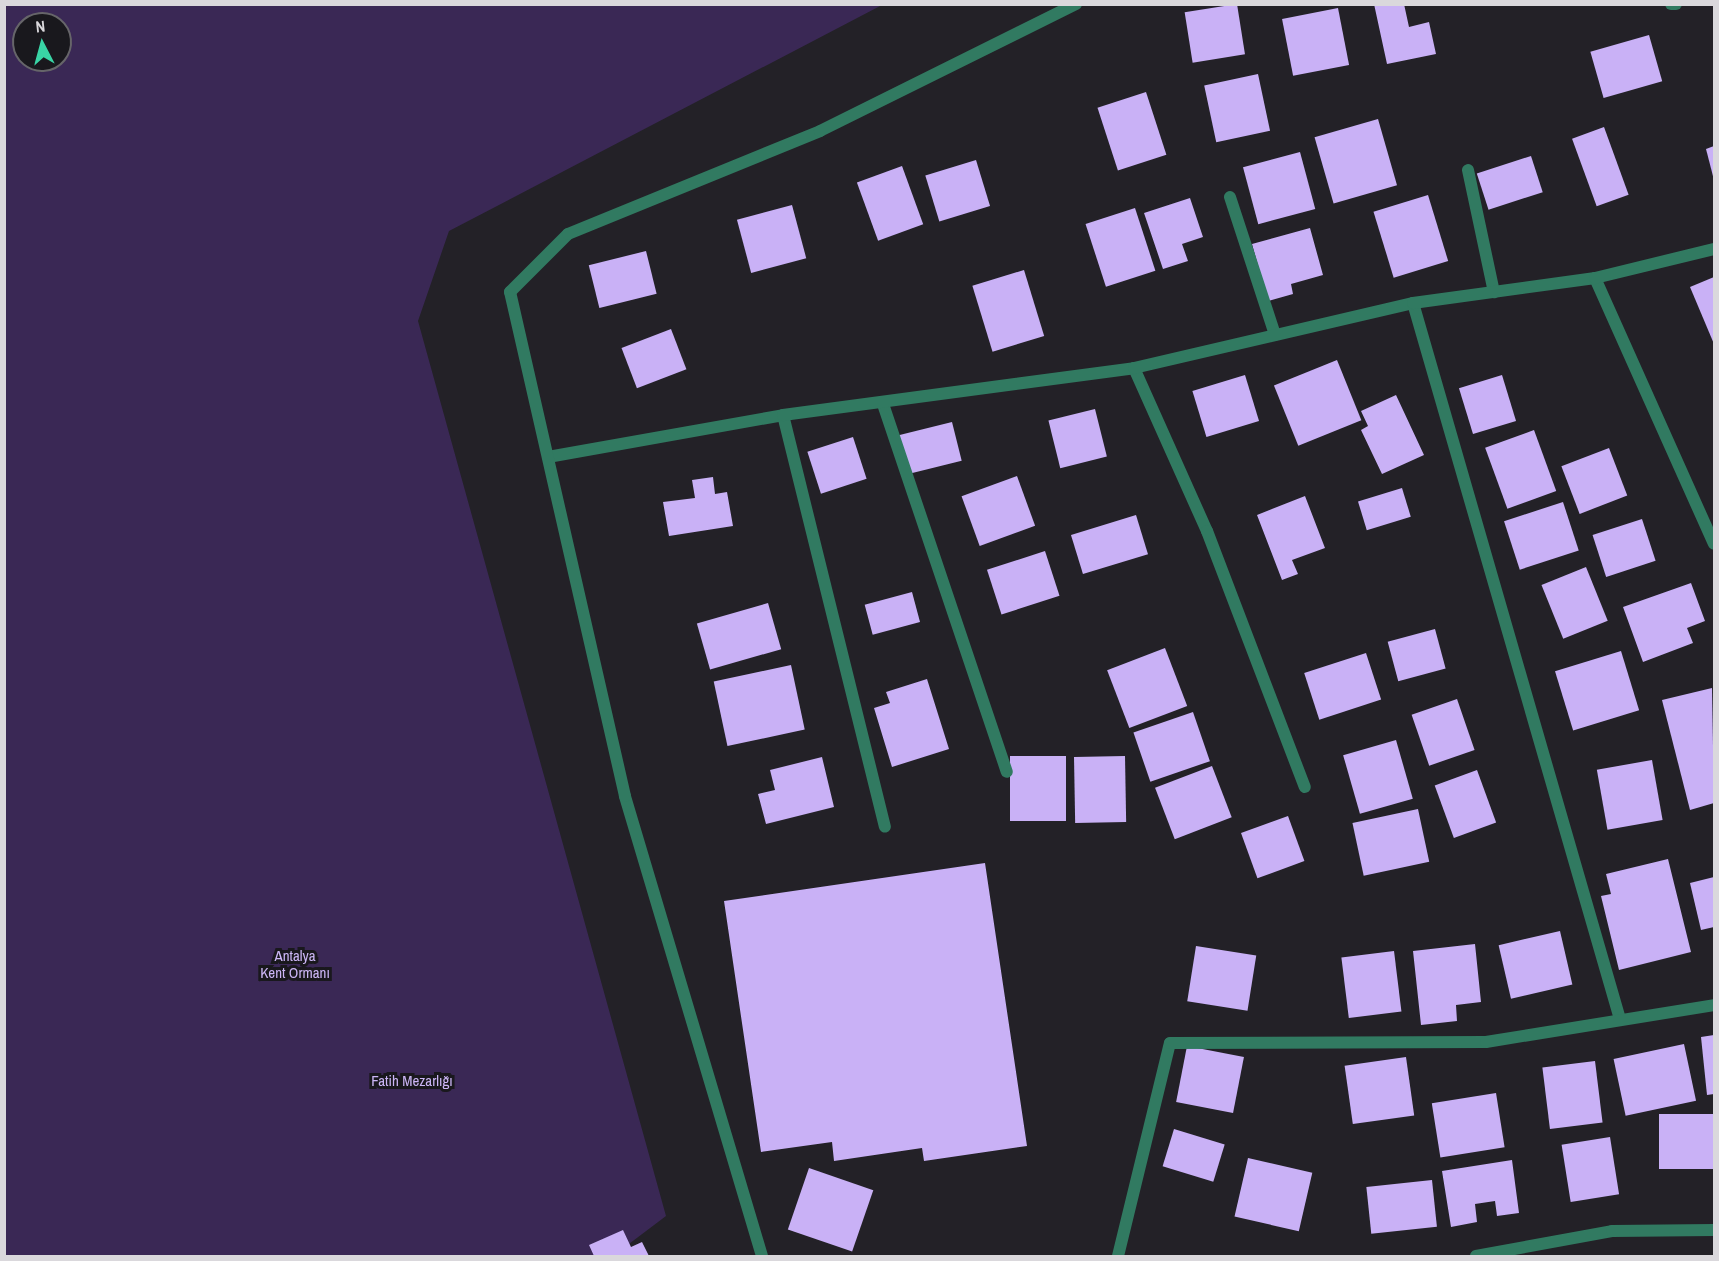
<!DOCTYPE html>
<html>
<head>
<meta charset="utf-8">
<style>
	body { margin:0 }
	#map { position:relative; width:1719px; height:1261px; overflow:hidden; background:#232127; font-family:"Archivo Narrow",sans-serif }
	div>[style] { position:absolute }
	.green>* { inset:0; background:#3a2855 }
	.building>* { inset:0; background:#c9b1f6; transform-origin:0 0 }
	.street>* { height:12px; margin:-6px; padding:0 6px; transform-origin:6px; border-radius:6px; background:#317a61 }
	span { translate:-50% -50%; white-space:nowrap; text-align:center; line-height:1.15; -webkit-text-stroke:6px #19181d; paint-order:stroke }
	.park-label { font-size:15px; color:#ccb6f6 }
	.frame { position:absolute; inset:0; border:6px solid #dad8dc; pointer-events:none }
	.north { position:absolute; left:12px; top:12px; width:60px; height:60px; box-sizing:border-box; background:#19181d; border:2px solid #666569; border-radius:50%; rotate:354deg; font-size:16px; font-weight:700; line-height:24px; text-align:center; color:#dad8dc }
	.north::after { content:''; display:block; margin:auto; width:21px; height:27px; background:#39d4a5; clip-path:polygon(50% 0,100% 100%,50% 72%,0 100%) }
</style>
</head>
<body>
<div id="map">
	<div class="green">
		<i style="clip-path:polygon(evenodd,5px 5px,882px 5px,449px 231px,418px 321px,666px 1216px,613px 1256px,5px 1256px,5px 5px,24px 24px,60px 24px,60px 60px,24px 60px,24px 24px)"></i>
	</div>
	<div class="building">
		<i style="left:1237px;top:4px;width:51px;height:53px;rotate:81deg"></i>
		<i style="clip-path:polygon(1374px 4px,1404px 4px,1409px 27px,1429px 22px,1436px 54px,1387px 64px)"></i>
		<i style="left:1338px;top:8px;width:58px;height:57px;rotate:79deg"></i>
		<i style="left:1649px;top:35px;width:48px;height:61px;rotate:74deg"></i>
		<i style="left:1258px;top:74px;width:58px;height:55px;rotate:78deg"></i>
		<i style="left:1146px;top:92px;width:66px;height:51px;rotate:72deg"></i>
		<i style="left:1378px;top:119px;width:69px;height:66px;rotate:74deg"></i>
		<i style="left:1604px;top:127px;width:72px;height:34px;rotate:70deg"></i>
		<i style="clip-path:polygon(1714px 146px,1714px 180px,1706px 149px)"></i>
		<i style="left:1300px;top:152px;width:59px;height:59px;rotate:75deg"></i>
		<i style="left:1531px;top:156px;width:38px;height:57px;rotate:72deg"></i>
		<i style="left:976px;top:160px;width:48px;height:53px;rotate:73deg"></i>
		<i style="left:902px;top:166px;width:62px;height:48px;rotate:70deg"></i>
		<i style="left:1428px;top:195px;width:69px;height:57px;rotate:73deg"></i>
		<i style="clip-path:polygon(1190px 198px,1203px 237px,1182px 244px,1188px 261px,1163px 269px,1144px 213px)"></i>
		<i style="left:792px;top:205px;width:55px;height:57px;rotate:75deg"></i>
		<i style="left:1135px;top:208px;width:66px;height:52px;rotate:72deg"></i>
		<i style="clip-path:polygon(1310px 228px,1323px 275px,1291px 284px,1293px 294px,1268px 301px,1252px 244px)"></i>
		<i style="left:646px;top:251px;width:44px;height:59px;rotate:76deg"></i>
		<i style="left:1024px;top:270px;width:69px;height:54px;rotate:73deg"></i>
		<i style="clip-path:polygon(1714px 277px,1714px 344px,1690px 287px)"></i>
		<i style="left:671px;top:329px;width:43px;height:53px;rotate:69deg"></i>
		<i style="left:1337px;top:360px;width:65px;height:68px;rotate:68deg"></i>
		<i style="left:1245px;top:375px;width:48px;height:55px;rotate:73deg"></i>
		<i style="left:1502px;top:375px;width:48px;height:45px;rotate:73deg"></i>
		<i style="clip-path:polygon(1396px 395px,1424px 455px,1382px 474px,1361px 430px,1368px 426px,1361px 411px)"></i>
		<i style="left:1095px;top:409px;width:49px;height:48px;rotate:76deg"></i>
		<i style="left:952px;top:422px;width:40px;height:55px;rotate:76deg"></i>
		<i style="left:1534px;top:430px;width:65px;height:52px;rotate:70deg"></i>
		<i style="left:853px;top:437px;width:44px;height:48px;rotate:72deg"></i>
		<i style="left:1609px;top:448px;width:51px;height:51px;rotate:69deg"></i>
		<i style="left:1017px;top:476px;width:53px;height:59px;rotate:70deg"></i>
		<i style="clip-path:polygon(713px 477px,715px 494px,727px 492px,733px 526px,669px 536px,663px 502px,695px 498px,692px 480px)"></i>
		<i style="left:1402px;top:488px;width:30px;height:46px;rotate:73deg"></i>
		<i style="clip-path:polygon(1305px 496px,1325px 548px,1292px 560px,1298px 574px,1282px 580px,1257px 515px)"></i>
		<i style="left:1563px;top:502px;width:51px;height:62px;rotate:72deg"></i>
		<i style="left:1136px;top:515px;width:41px;height:68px;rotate:73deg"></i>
		<i style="left:1642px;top:519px;width:44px;height:52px;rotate:72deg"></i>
		<i style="left:1045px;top:551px;width:47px;height:61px;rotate:72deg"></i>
		<i style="left:1586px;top:567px;width:58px;height:48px;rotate:68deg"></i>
		<i style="clip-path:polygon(1691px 583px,1705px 621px,1687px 628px,1693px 643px,1643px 662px,1623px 607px)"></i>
		<i style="left:912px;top:592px;width:31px;height:49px;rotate:75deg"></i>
		<i style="left:768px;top:603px;width:48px;height:74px;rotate:74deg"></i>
		<i style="left:1435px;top:629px;width:41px;height:49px;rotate:75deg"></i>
		<i style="left:1165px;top:648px;width:62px;height:62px;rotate:69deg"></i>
		<i style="left:1621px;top:651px;width:62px;height:69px;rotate:73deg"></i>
		<i style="left:1366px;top:653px;width:49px;height:65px;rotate:72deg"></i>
		<i style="left:791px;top:665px;width:66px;height:79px;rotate:78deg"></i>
		<i style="clip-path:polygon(927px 679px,949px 749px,892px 767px,874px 708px,890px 703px,886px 692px)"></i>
		<i style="clip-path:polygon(1712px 688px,1714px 803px,1690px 810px,1662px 700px)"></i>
		<i style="left:1457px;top:699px;width:54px;height:48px;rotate:71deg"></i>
		<i style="left:1193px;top:712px;width:52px;height:63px;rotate:71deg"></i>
		<i style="left:1396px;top:740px;width:61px;height:55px;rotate:74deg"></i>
		<i style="left:1066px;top:756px;width:65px;height:56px;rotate:90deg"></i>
		<i style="left:1125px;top:756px;width:66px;height:51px;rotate:89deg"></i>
		<i style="clip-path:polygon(822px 757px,834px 807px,766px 824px,758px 794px,775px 790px,770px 770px)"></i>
		<i style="left:1652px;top:760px;width:61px;height:56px;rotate:80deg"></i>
		<i style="left:1212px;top:766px;width:55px;height:61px;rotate:69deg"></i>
		<i style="left:1477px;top:770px;width:56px;height:45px;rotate:70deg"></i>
		<i style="left:1418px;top:809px;width:54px;height:67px;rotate:78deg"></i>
		<i style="left:1288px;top:816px;width:48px;height:50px;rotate:70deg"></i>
		<i style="clip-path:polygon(1668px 859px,1691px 952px,1619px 970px,1601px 896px,1611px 894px,1606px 874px)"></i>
		<i style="clip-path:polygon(985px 863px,1027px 1146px,924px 1161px,922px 1148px,834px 1161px,832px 1142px,761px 1152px,724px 901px)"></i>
		<i style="clip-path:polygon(1714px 877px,1714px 927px,1701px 930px,1690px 883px)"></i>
		<i style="left:1560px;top:931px;width:55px;height:63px;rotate:77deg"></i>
		<i style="clip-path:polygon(1475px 944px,1481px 1002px,1456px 1005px,1457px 1021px,1421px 1025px,1413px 951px)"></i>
		<i style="left:1196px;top:946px;width:61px;height:56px;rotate:9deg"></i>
		<i style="left:1394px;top:951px;width:61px;height:53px;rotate:83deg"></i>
		<i style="clip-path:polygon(1714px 1035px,1714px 1094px,1707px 1095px,1701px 1037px)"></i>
		<i style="left:1684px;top:1044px;width:58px;height:72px;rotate:78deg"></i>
		<i style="left:1187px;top:1046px;width:58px;height:57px;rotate:11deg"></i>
		<i style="left:1406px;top:1057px;width:59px;height:62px;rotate:82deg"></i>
		<i style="left:1595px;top:1061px;width:62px;height:53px;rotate:83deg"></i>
		<i style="left:1496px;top:1093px;width:55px;height:65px;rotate:81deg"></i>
		<i style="left:1714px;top:1114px;width:55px;height:55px;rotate:90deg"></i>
		<i style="left:1174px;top:1129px;width:53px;height:39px;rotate:17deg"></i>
		<i style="left:1610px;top:1137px;width:58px;height:49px;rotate:81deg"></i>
		<i style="left:1248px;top:1158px;width:66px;height:60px;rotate:13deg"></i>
		<i style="clip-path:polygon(1512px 1160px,1519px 1213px,1497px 1216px,1495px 1201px,1475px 1204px,1477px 1222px,1451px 1227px,1442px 1171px)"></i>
		<i style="left:809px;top:1168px;width:68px;height:65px;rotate:19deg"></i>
		<i style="left:1432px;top:1180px;width:47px;height:66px;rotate:84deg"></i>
		<i style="clip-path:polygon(623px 1230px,631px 1247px,642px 1242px,649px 1256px,594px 1256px,589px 1245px)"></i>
	</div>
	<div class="street">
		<i style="left:1671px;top:4px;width:5px"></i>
		<i style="left:1468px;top:170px;width:125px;rotate:78deg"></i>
		<i style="left:1230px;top:197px;width:145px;rotate:71.9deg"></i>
		<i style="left:1595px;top:278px;width:291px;rotate:65.9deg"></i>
		<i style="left:1413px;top:303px;width:745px;rotate:73.88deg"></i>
		<i style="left:1134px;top:368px;width:179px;rotate:65.9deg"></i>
		<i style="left:1207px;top:531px;width:274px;rotate:69.1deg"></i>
		<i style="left:883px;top:404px;width:388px;rotate:71.4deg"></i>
		<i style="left:783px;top:415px;width:424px;rotate:76.1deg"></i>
		<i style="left:548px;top:457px;width:239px;rotate:-10.1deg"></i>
		<i style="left:783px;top:415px;width:354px;rotate:-7.6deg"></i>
		<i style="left:1134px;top:368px;width:286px;rotate:-13.1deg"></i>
		<i style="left:1413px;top:303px;width:184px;rotate:-7.8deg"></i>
		<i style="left:1595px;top:278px;width:122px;rotate:-13.7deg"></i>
		<i style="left:762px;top:1256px;width:480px;rotate:-106.6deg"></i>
		<i style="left:625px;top:796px;width:517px;rotate:-102.85deg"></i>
		<i style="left:510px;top:292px;width:82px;rotate:-45deg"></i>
		<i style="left:568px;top:234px;width:272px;rotate:-22.2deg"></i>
		<i style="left:820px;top:131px;width:286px;rotate:-26.4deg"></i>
		<i style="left:1118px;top:1256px;width:219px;rotate:-76.3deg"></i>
		<i style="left:1170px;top:1043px;width:316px;rotate:-0.2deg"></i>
		<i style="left:1486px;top:1042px;width:231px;rotate:-9.2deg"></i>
		<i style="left:1476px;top:1256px;width:138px;rotate:-10.4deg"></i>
		<i style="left:1612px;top:1231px;width:102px;rotate:-0.6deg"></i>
	</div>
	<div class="park-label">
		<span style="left:295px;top:964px">Antalya<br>Kent Ormanı</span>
		<span style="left:412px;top:1081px">Fatih Mezarlığı</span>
	</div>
	<div class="frame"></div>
	<div class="north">N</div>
</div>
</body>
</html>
